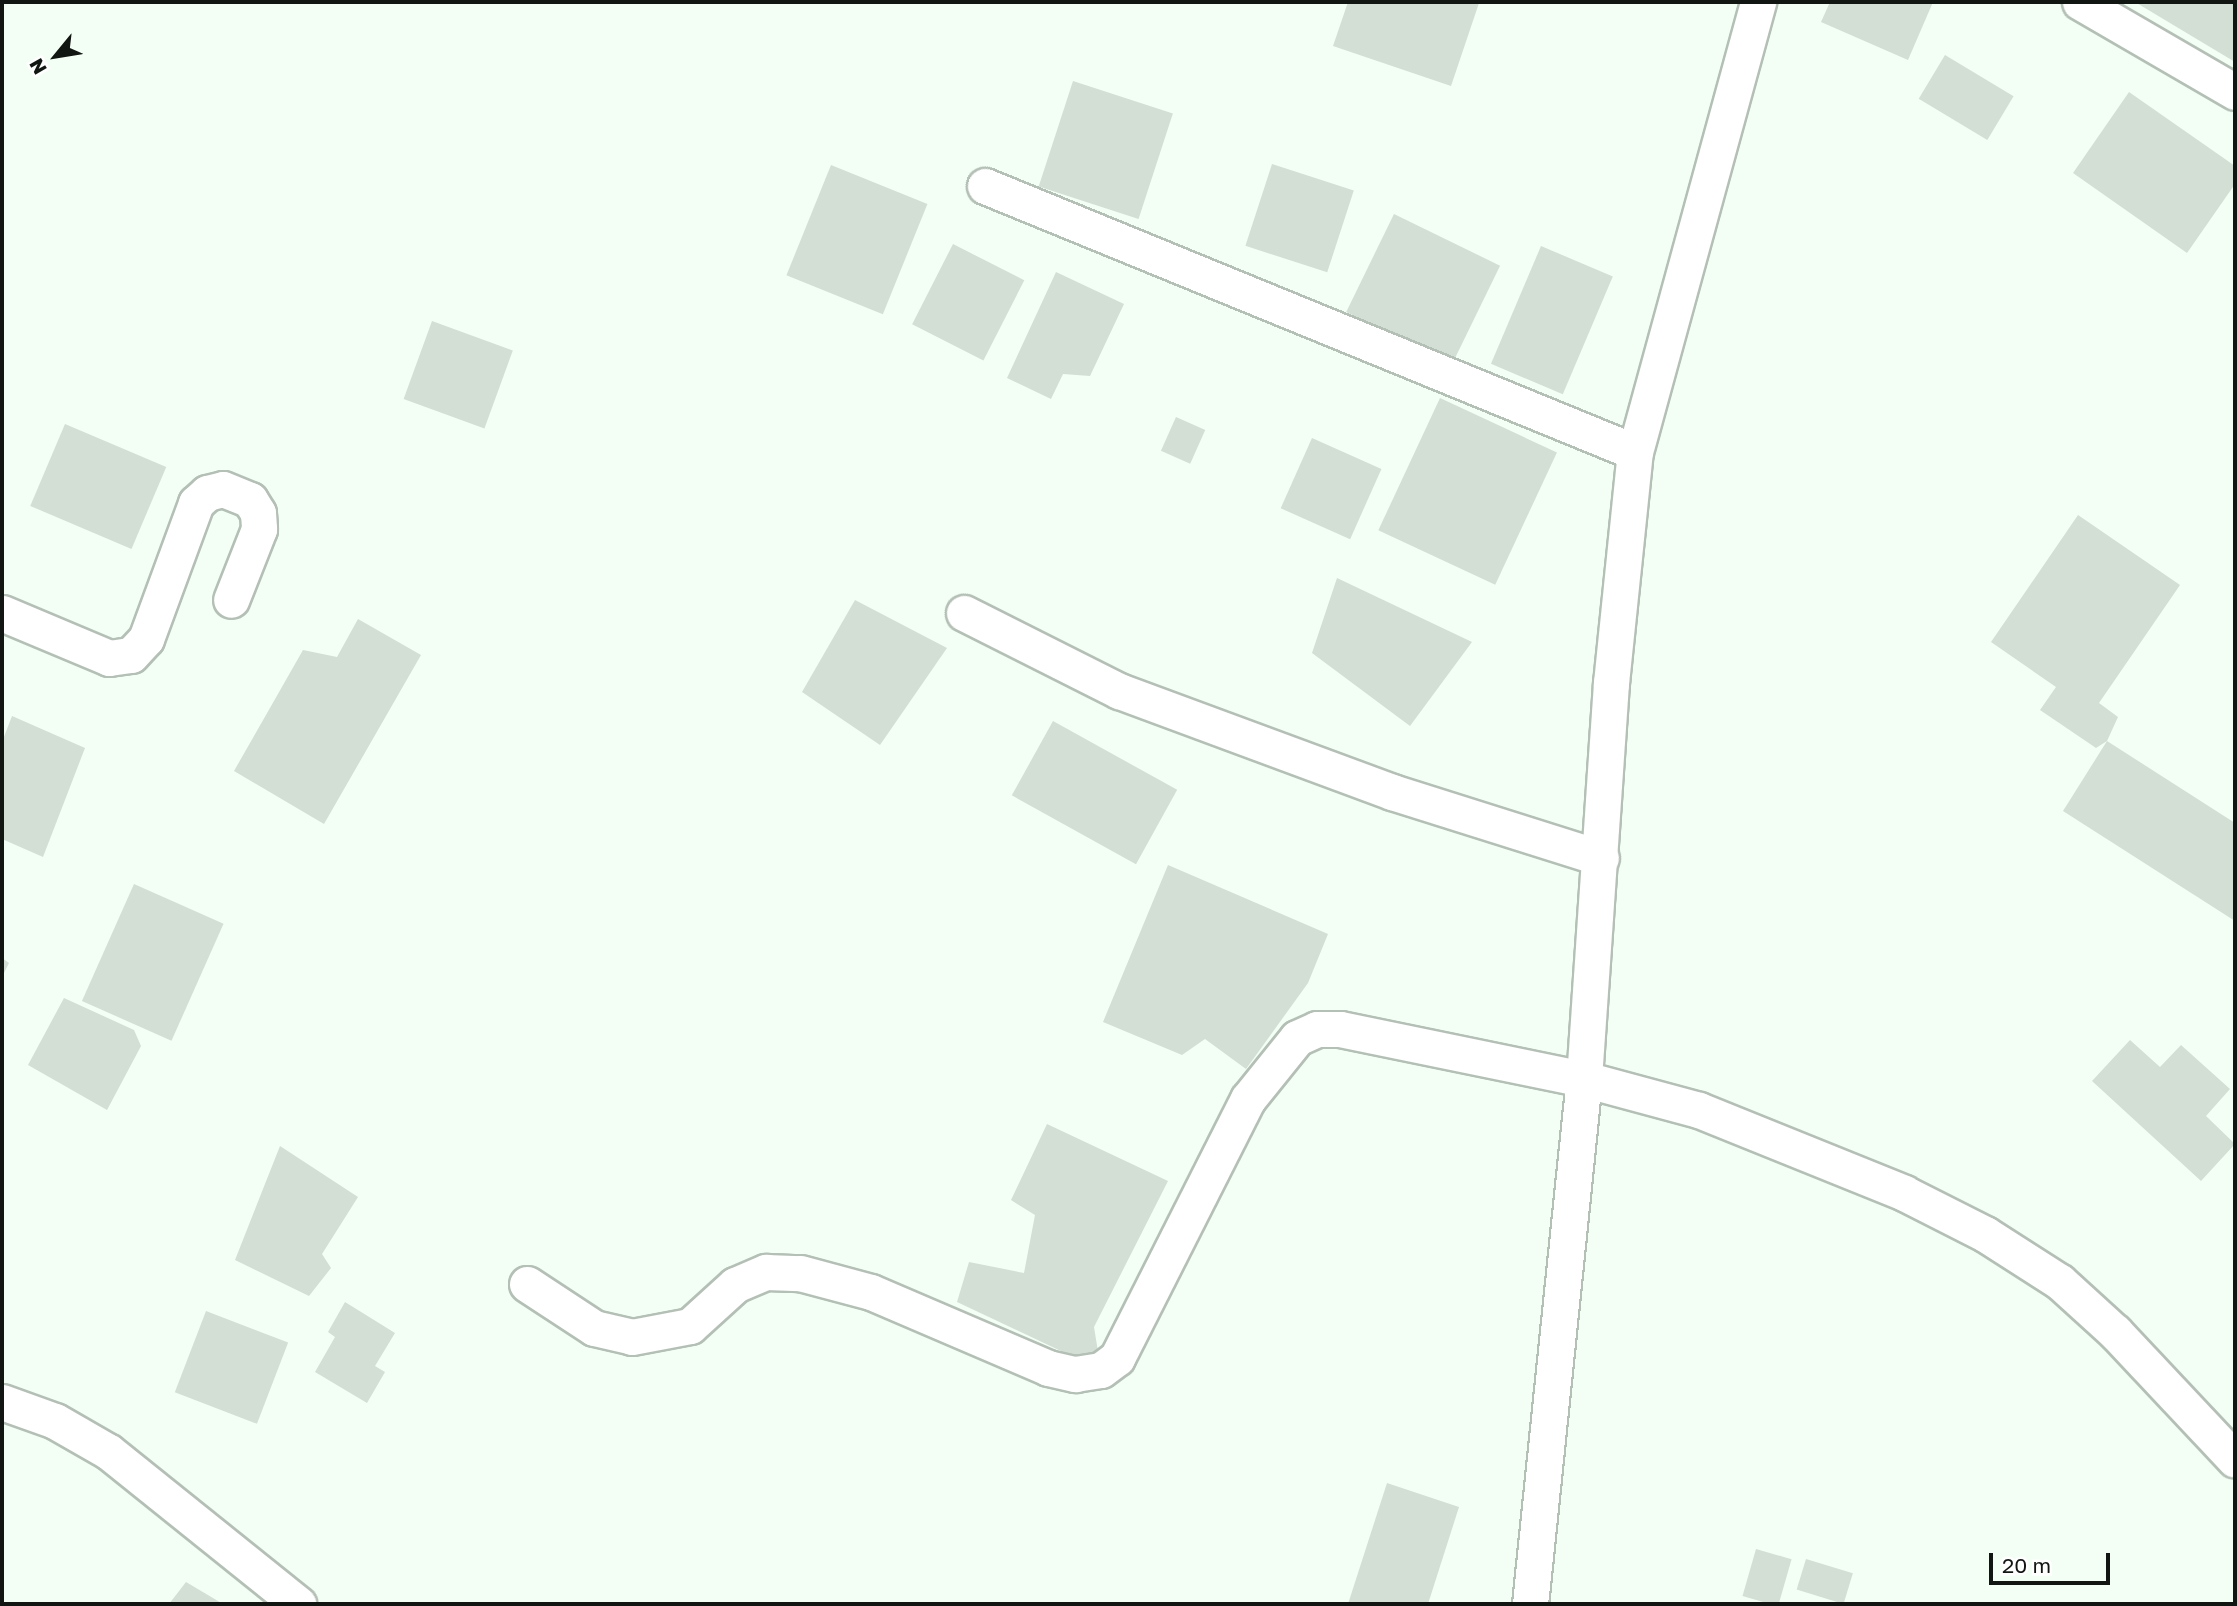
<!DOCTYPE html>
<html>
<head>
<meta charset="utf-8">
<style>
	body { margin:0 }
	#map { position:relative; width:2237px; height:1606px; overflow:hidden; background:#f3fef5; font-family:"Golos Text",sans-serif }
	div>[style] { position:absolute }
	.building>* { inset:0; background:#d3ded4; transform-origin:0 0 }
	.roads { filter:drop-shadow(2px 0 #b4bfb6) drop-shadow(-2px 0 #b4bfb6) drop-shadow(0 2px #b4bfb6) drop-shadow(0 -2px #b4bfb6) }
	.street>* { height:35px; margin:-17.5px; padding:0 17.5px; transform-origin:17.5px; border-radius:17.5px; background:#fff }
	span { translate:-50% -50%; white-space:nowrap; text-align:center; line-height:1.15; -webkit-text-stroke:5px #fff; paint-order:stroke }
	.frame { position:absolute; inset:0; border:4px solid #121613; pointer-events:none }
	.north { position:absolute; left:21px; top:21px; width:70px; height:70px; -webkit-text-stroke:5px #fff; paint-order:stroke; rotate:240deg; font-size:19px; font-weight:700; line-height:28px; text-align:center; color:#121613 }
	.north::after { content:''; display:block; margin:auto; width:24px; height:32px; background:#121613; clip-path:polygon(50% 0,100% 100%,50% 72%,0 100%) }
	.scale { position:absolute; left:1989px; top:1553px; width:121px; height:32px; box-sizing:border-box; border:4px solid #121613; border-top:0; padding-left:9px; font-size:21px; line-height:24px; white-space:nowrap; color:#121613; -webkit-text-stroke:5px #fff; paint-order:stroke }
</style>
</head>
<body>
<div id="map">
	<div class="building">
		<i style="clip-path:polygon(1348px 2px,1479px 3px,1451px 86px,1333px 46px)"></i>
		<i style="clip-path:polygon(1830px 2px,1933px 2px,1908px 60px,1821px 22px)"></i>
		<i style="clip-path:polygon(2135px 2px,2235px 2px,2235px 62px)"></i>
		<i style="left:1945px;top:55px;width:80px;height:51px;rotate:31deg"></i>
		<i style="left:1073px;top:81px;width:105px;height:111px;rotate:18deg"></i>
		<i style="clip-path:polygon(2129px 92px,2235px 166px,2235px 184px,2187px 253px,2073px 173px)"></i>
		<i style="left:1272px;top:164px;width:86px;height:86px;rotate:18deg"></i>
		<i style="left:831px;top:165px;width:104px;height:119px;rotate:22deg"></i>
		<i style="left:1394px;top:214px;width:118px;height:109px;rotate:26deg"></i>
		<i style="left:953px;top:244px;width:80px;height:90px;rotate:27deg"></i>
		<i style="left:1541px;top:246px;width:78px;height:128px;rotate:23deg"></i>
		<i style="clip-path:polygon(1056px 272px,1124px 304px,1090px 376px,1063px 374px,1051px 399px,1007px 378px)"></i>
		<i style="left:432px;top:321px;width:86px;height:83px;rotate:20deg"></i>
		<i style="left:1440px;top:398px;width:129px;height:146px;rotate:25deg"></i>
		<i style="left:1176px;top:417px;width:32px;height:37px;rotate:24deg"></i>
		<i style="left:65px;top:424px;width:110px;height:89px;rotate:23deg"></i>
		<i style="left:1312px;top:438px;width:76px;height:77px;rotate:24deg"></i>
		<i style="clip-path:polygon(2078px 515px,2180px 585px,2099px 703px,2118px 717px,2107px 741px,2096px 748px,2040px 710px,2056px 687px,1991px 642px)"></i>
		<i style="clip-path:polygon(1337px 578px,1472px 642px,1410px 726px,1312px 653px)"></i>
		<i style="clip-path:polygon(855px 600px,947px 648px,880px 745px,802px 692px)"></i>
		<i style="clip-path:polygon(358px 619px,421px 655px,324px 824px,234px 771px,303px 650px,337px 657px)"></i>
		<i style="clip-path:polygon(12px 716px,85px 748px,43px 857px,2px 839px,2px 742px)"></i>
		<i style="left:1053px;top:721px;width:142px;height:85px;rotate:29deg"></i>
		<i style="clip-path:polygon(2107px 741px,2235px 823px,2235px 921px,2063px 811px)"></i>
		<i style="clip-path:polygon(1168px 865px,1328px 934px,1308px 983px,1246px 1069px,1205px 1039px,1182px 1055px,1103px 1022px)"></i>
		<i style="left:134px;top:884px;width:98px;height:128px;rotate:24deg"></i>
		<i style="clip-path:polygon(2px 958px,9px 963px,2px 977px)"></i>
		<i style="clip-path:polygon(64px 998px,134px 1030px,141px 1046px,107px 1110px,28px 1065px)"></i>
		<i style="clip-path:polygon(2130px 1040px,2160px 1067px,2181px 1045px,2230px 1089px,2206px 1116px,2235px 1144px,2201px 1181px,2092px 1081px)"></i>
		<i style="clip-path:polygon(1047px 1124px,1168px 1181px,1094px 1327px,1101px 1370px,957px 1302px,969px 1262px,1024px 1273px,1035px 1215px,1011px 1200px)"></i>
		<i style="clip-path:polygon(280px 1146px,358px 1197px,322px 1254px,331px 1268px,309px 1296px,235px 1260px)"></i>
		<i style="clip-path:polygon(345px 1302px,395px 1333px,375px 1366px,385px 1372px,367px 1403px,315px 1372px,335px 1337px,328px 1332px)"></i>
		<i style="left:206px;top:1311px;width:88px;height:87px;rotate:21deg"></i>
		<i style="clip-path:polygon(1387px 1483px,1459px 1507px,1428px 1604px,1348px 1604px)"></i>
		<i style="left:1756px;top:1549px;width:37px;height:49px;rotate:16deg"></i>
		<i style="left:1806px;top:1559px;width:49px;height:32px;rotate:17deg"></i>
		<i style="clip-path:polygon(186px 1582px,223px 1604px,169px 1604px)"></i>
	</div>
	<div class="roads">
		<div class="street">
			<i style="left:2080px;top:2px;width:179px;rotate:30.1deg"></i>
			<i style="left:985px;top:186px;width:702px;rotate:22.26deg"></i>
			<i style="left:2px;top:613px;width:116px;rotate:22.8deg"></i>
			<i style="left:109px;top:658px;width:22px;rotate:-8deg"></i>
			<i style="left:131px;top:655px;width:22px;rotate:-47deg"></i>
			<i style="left:146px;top:639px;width:145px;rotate:-69.8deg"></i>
			<i style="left:196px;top:503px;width:15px;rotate:-42deg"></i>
			<i style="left:207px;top:493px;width:16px;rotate:-14deg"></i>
			<i style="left:223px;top:489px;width:29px;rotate:22deg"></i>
			<i style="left:250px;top:500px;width:15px;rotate:58deg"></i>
			<i style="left:258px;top:513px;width:16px;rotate:86deg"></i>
			<i style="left:259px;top:529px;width:76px;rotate:111.5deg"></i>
			<i style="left:964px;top:613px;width:174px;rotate:26.7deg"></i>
			<i style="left:1119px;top:691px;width:291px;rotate:20.3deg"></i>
			<i style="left:1392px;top:792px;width:219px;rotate:17.5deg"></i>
			<i style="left:527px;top:1284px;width:80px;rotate:33.3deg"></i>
			<i style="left:594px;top:1328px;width:39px;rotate:13deg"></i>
			<i style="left:632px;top:1337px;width:59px;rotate:-10.7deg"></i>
			<i style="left:690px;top:1326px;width:61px;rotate:-42.3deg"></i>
			<i style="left:735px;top:1285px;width:34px;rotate:-23deg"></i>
			<i style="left:766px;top:1272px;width:34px;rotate:2deg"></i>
			<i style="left:800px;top:1273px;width:73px;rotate:15deg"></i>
			<i style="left:871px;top:1292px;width:193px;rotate:23.2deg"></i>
			<i style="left:1048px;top:1368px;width:28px;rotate:13deg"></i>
			<i style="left:1075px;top:1374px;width:26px;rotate:-9deg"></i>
			<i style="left:1101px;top:1370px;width:20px;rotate:-37deg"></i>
			<i style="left:1117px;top:1358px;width:290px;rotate:-63.2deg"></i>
			<i style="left:1248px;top:1099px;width:78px;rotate:-51.2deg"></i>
			<i style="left:1297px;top:1038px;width:22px;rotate:-24deg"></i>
			<i style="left:1317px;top:1029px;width:23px"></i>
			<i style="left:1340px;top:1029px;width:249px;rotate:11.6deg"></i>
			<i style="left:1584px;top:1079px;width:119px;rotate:15.1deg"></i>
			<i style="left:1699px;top:1110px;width:221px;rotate:22deg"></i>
			<i style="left:1904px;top:1193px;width:91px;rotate:26.8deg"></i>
			<i style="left:1985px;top:1234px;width:89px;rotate:32.6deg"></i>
			<i style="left:2060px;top:1282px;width:74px;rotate:42.3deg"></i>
			<i style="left:2115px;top:1332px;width:175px;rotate:46.8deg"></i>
			<i style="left:2px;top:1402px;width:56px;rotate:19.7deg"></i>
			<i style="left:55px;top:1421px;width:62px;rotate:29.9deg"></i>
			<i style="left:109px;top:1452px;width:243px;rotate:38.8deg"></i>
			<i style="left:1530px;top:1604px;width:528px;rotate:-84.13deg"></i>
			<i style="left:1584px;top:1079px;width:397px;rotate:-86.1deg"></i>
			<i style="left:1611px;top:683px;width:232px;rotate:-84.1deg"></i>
			<i style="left:1635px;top:452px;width:467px;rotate:-74.7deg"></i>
		</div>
	</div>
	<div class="frame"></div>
	<div class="north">N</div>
	<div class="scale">20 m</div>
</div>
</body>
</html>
